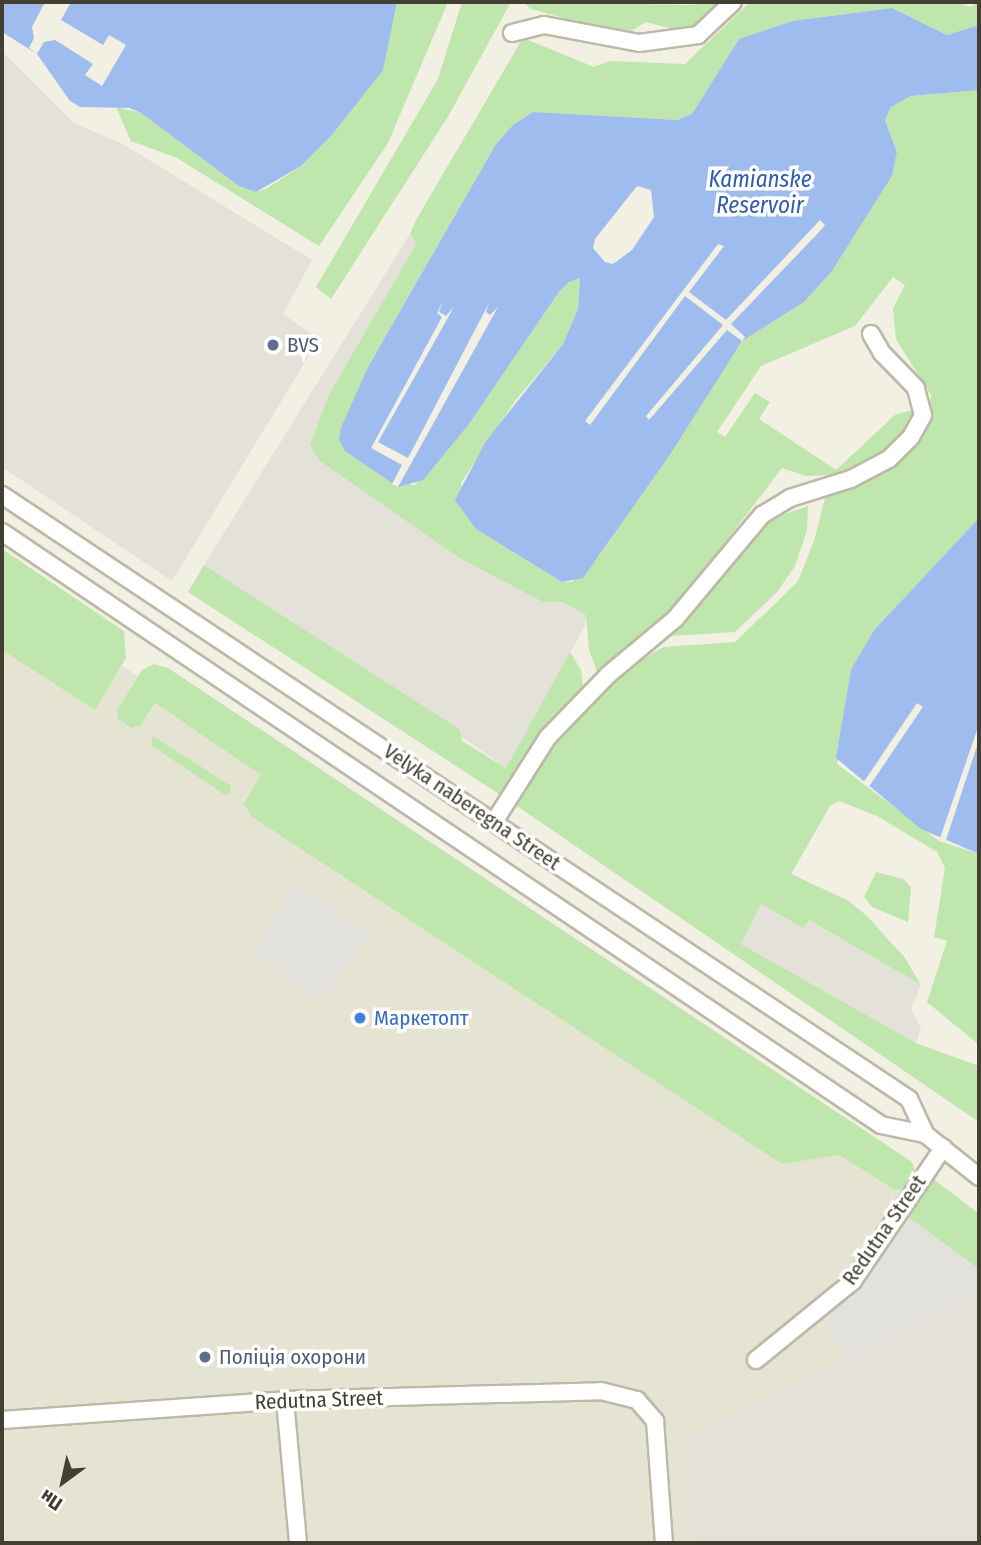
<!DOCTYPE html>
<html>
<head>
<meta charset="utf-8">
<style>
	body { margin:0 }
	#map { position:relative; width:981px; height:1545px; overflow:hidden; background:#f1f0e3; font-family:"Fira Sans Condensed",sans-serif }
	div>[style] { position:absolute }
	.residential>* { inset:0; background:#e5e3d1 }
	.industrial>* { inset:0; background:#e3e1d8 }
	.green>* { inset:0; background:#bfe6ac }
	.parking>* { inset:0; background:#e2e1dc; transform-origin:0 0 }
	.water>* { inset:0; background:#9fbcee }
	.pier>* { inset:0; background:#f1f0e3; transform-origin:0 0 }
	.roads { filter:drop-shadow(2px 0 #bcbaa6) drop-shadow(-2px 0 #bcbaa6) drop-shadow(0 2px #bcbaa6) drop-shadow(0 -2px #bcbaa6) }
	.minor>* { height:16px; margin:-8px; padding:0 8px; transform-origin:8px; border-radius:8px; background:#fff }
	.dots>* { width:19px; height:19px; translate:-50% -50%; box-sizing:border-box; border:4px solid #fff; border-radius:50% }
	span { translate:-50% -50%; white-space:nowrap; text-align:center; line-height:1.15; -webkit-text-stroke:7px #fff; paint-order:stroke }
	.service-label { font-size:21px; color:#4e5e75 }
	.left { translate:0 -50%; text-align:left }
	.street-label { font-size:21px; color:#434033 }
	.shop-label { font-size:21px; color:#366cbe }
	.water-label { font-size:23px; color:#2f5cac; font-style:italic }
	.frame { position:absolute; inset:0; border:4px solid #434033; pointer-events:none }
	.north { position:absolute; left:28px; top:1447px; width:70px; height:70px; -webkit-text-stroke:5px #fff; paint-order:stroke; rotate:213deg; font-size:19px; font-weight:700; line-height:28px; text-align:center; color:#434033 }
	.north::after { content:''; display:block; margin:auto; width:24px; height:32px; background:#434033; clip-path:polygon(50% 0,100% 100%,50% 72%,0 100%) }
</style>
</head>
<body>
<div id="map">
	<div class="residential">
		<i style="clip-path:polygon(2px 650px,94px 709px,122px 666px,138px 676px,117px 710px,141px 725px,155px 703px,262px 775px,245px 799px,244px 807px,252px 817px,782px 1164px,839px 1155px,895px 1190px,905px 1188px,910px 1180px,924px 1189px,825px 1322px,847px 1358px,688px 1437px,690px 1543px,2px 1543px)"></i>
	</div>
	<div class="industrial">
		<i style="clip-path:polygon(2px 51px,74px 123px,123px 144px,312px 260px,283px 314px,319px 339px,172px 581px,2px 467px)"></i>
		<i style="clip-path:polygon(410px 234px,417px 243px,310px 445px,320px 461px,461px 559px,543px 602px,563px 602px,586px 615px,585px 626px,506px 768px,370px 672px,204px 565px)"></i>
		<i style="clip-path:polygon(761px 904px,803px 928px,808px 920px,921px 985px,911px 1009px,921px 1029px,916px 1043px,741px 944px)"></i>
		<i style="clip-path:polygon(954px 1304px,979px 1304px,979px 1543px,690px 1543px,688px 1437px)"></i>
	</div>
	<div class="green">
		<i style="clip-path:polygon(397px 2px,448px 2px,388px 143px,319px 246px,177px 158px,131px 141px,116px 107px,141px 113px,239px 186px,256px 192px,266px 189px,301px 166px,332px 135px,382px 70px)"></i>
		<i style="clip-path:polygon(462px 2px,511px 2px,449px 115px,331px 299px,316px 287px,438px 79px)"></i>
		<i style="clip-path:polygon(523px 2px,689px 5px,721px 2px,695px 26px,673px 29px,646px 22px,624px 35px,531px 9px)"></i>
		<i style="clip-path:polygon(evenodd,750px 2px,957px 2px,970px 7px,979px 2px,979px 25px,947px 35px,892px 8px,792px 21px,739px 39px,692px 114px,677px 120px,533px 112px,513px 125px,496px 144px,368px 367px,339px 440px,414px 486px,469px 424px,559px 292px,575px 277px,580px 278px,578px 309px,563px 344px,515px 401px,461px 483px,476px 529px,562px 582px,572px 582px,600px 555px,742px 341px,804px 302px,832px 271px,892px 176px,897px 152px,885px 120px,891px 107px,911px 96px,979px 90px,979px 518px,875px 629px,848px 700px,837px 764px,939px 841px,979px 854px,979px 1045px,927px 1002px,947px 941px,934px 937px,945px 868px,937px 852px,877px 816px,839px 801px,830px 806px,791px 874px,849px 901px,867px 916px,905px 958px,921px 985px,809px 920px,803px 928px,761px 904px,741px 944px,916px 1043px,979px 1066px,979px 1122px,514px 804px,551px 744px,587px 703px,642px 659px,664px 647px,735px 642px,778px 601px,798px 581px,814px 541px,831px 475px,806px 476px,782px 468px,679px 603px,599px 677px,589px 650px,586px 615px,563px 602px,543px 602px,461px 559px,320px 461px,310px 445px,330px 393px,417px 243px,410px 234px,416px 220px,523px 38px,594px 67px,610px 61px,685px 64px,750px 2px,893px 277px,905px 285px,893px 309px,896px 339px,931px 395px,930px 405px,895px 415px,836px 470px,759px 419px,770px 402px,755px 393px,725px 437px,717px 432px,761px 366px,855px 326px,893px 277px)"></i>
		<i style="clip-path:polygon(808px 506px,807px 530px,795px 566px,777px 592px,735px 632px,671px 636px,759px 523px)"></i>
		<i style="clip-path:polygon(2px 549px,124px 631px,126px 658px,95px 710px,2px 650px)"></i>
		<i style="clip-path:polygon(204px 565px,459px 729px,462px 741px,506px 768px,570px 652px,581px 670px,583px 686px,542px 732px,499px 794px,188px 592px)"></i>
		<i style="clip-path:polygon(154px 664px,168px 668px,912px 1162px,915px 1172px,905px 1188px,895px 1190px,839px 1155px,782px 1164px,252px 817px,243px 804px,261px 775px,155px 703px,141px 725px,132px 728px,117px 718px,117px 710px,142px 670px)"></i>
		<i style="clip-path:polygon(153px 736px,231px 786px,231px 793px,225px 795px,151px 745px)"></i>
		<i style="clip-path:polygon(876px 872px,903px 879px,911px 887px,908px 922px,872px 907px,864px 897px)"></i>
		<i style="clip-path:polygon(931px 1177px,979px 1214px,979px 1269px,905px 1215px)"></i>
	</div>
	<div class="parking">
		<i style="left:296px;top:883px;width:88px;height:84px;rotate:34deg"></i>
		<i style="clip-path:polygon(905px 1215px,979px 1269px,979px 1304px,954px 1304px,847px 1358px,825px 1322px)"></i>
	</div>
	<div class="water">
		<i style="clip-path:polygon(2px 2px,397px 2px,383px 70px,332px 135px,301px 166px,256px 192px,239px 186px,141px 113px,129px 108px,80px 107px,70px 101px,37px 54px,2px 32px)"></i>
		<i style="clip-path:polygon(evenodd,892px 8px,947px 35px,979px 25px,979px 90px,911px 96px,891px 107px,885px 120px,897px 152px,892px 176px,832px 271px,804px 302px,742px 341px,669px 456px,583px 578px,562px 582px,476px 529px,455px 500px,486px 441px,563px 344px,578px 309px,580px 278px,569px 282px,559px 292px,469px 424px,423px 480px,398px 487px,345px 451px,339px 440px,341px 428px,368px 367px,496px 144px,513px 125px,533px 112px,677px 120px,692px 114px,739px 39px,792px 21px,892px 8px,637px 186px,651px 190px,654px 217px,632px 250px,613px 264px,605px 262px,593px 248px,595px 239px,637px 186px)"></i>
		<i style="clip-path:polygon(979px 518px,979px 854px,921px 829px,836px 758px,851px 670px,860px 654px,875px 629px)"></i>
	</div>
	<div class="pier">
		<i style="clip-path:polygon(45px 2px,71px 2px,61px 20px,103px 45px,109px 35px,126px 45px,102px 86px,85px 75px,93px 64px,55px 40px,44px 42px,37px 54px,29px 48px,34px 38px,32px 27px)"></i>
		<i style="clip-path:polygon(820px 220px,825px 225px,821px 230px,731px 324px,745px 337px,742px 341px,727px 330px,649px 420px,646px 416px,723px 325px,685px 296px,590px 425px,585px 421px,718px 244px,724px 246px,689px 292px,726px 320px)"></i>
		<i style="clip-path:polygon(443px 301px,439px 312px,446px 316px,454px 307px,378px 442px,408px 458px,489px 303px,486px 312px,490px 315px,498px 307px,398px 487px,392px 484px,402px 465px,371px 448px,442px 317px,437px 313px)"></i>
		<i style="left:917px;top:703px;width:7px;height:96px;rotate:34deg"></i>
		<i style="clip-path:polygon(978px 727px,979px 740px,945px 843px,939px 841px)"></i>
	</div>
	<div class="roads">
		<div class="minor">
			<i style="left:512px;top:33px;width:33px;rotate:-14deg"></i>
			<i style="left:544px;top:25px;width:97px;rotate:10.7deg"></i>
			<i style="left:639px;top:43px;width:60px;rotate:-7.7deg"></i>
			<i style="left:698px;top:35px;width:48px;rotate:-43.3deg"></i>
			<i style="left:2px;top:495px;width:1090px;rotate:33.66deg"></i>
			<i style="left:909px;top:1099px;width:38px;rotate:65deg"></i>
			<i style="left:925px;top:1134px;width:69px;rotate:38.5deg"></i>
			<i style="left:2px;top:532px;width:1060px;rotate:34deg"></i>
			<i style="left:881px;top:1125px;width:45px;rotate:11.6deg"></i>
			<i style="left:494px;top:822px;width:101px;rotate:-57.6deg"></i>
			<i style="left:548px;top:737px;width:86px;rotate:-45.9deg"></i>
			<i style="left:608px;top:675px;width:87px;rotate:-39.9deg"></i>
			<i style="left:675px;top:619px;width:136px;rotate:-50.1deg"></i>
			<i style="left:762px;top:515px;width:33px;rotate:-31deg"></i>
			<i style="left:790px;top:498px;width:64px;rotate:-17.3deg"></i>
			<i style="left:851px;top:479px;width:43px;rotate:-27.8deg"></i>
			<i style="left:889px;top:459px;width:31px;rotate:-45deg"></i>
			<i style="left:911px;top:437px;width:25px;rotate:-61deg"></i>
			<i style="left:923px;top:415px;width:28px;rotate:-105deg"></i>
			<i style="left:916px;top:388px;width:49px;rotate:-134.2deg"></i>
			<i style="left:882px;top:353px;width:22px;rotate:-120deg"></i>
			<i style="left:756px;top:1360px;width:125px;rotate:-39.2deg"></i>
			<i style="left:853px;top:1281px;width:161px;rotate:-55.9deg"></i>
			<i style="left:285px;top:1400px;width:144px;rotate:84.8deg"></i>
			<i style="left:2px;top:1420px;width:284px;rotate:-4deg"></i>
			<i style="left:285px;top:1400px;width:316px;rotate:-1.6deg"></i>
			<i style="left:601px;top:1391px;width:37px;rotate:14deg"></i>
			<i style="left:637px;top:1400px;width:28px;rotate:49deg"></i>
			<i style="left:655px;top:1421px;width:122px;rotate:85.8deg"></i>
		</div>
	</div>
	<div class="dots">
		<i style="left:273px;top:345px;background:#5c6f8a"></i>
		<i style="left:360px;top:1018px;background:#3f7fe0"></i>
		<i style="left:205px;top:1357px;background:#5c6f8a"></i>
	</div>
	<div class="service-label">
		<span class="left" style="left:287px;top:345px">BVS</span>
		<span class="left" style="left:219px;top:1357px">Поліція охорони</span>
	</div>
	<div class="street-label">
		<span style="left:472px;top:807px;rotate:34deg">Velyka naberegna Street</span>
		<span style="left:884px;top:1230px;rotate:-55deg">Redutna Street</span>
		<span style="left:319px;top:1400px;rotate:-2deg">Redutna Street</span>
	</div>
	<div class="shop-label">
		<span class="left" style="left:374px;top:1018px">Маркетопт</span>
	</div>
	<div class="water-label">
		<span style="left:760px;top:192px">Kamianske<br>Reservoir</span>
	</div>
	<div class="frame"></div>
	<div class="north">Пн</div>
</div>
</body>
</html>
